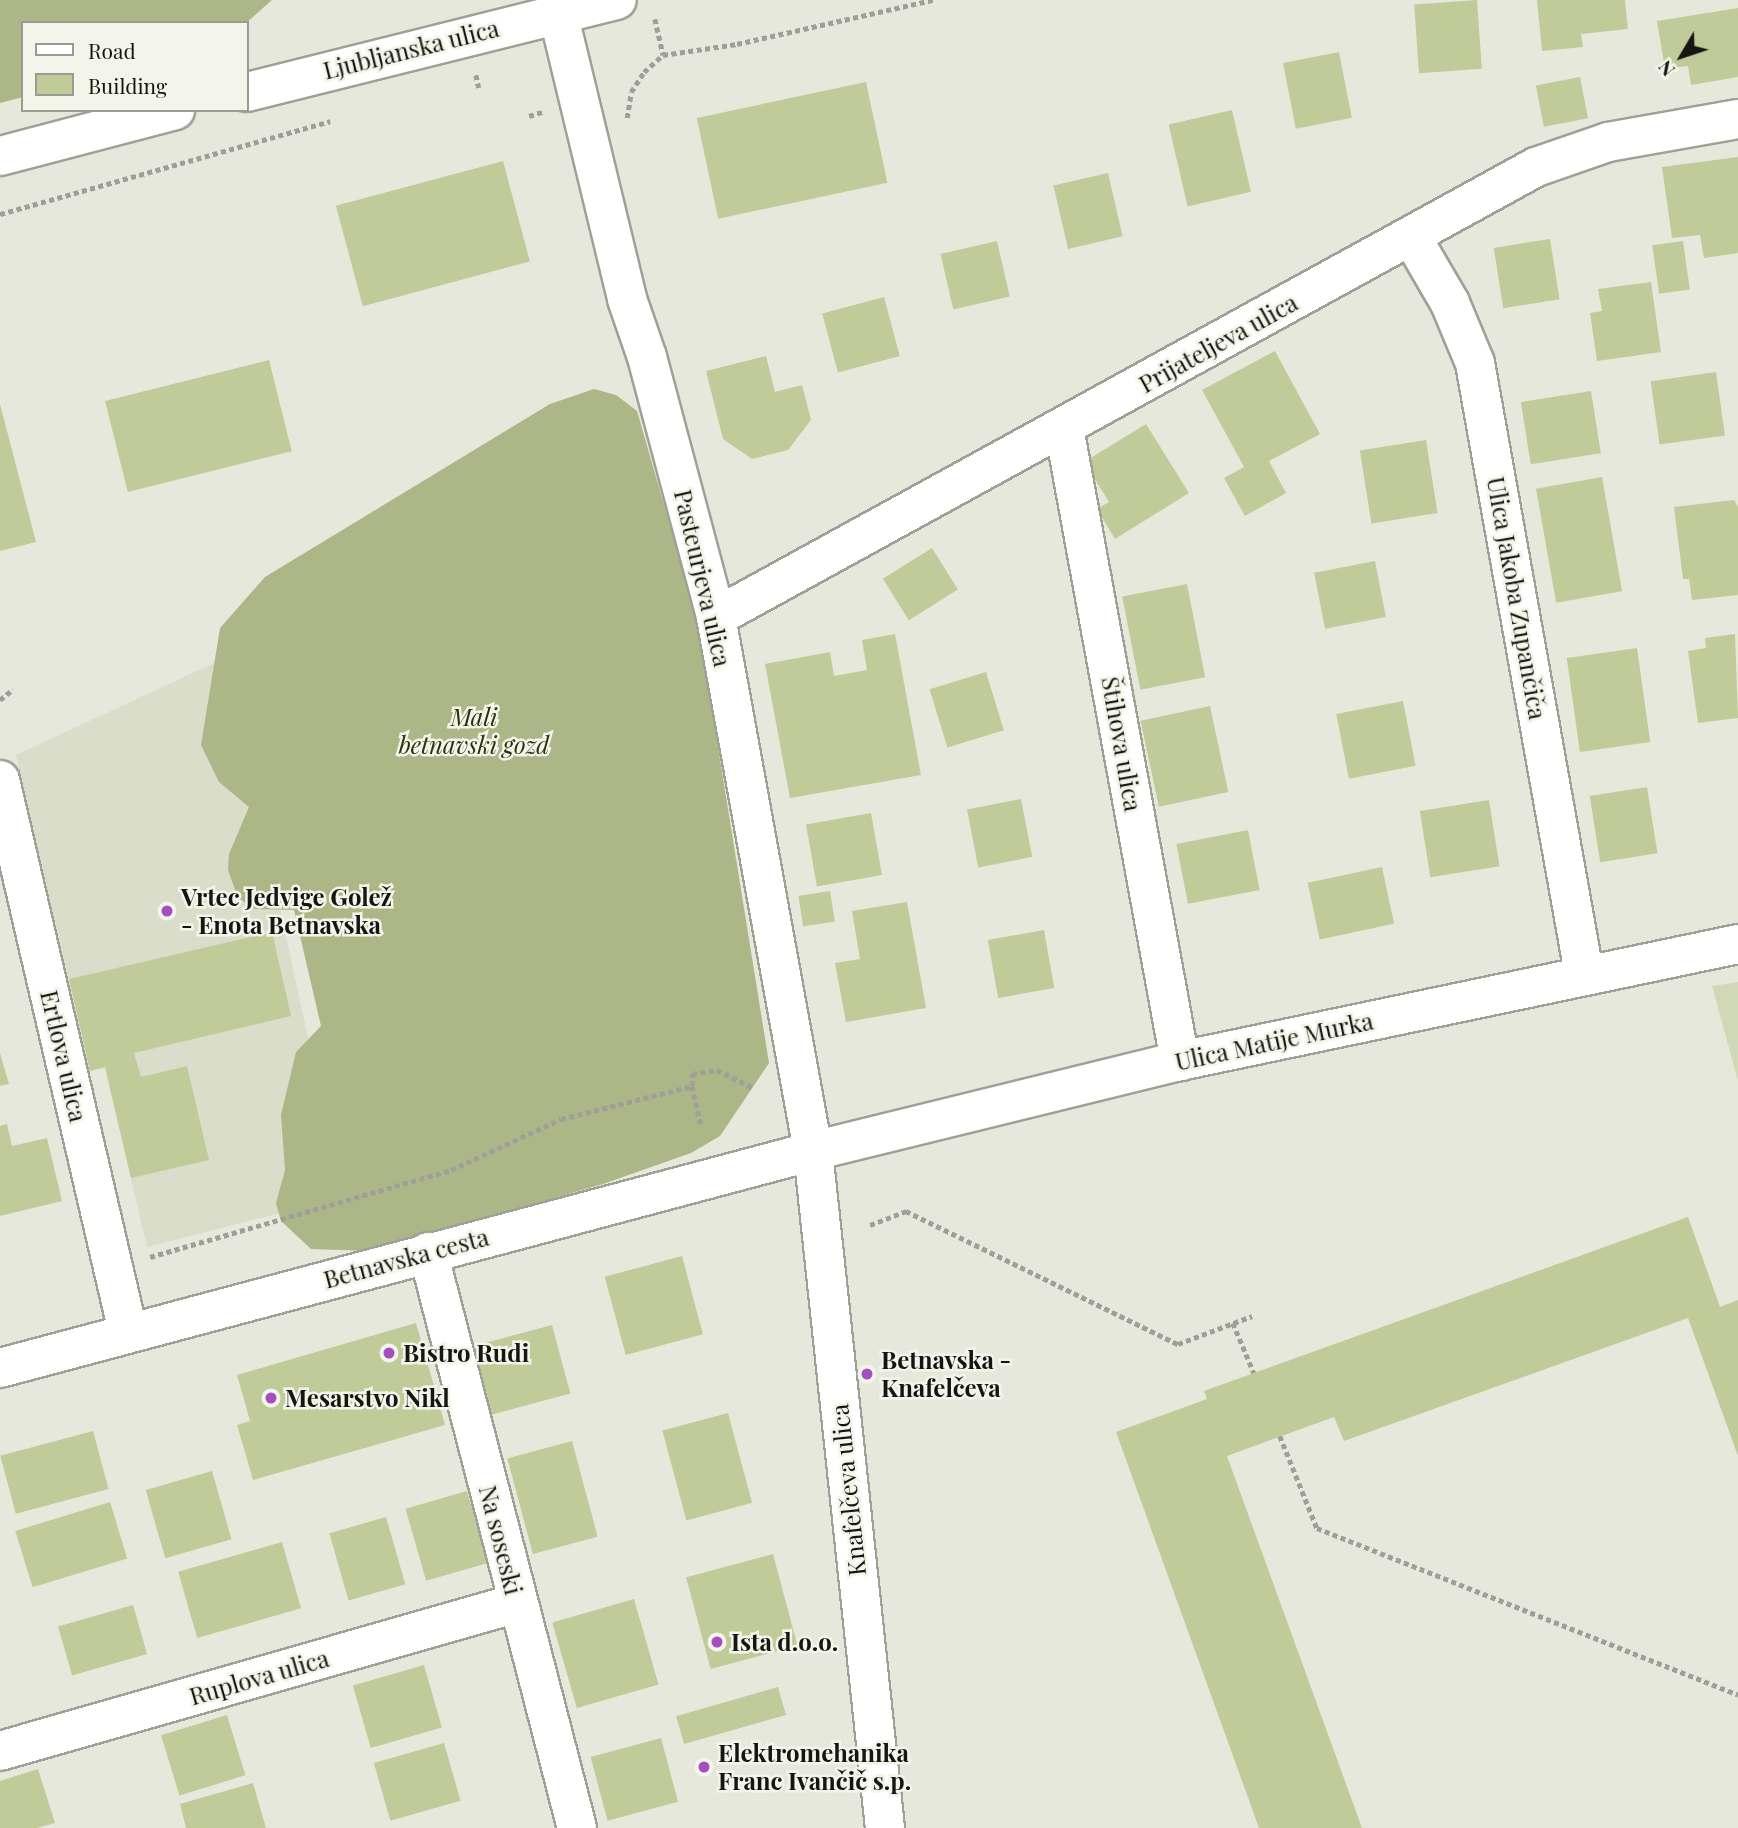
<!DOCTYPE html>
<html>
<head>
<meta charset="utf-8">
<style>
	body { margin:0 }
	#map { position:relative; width:1738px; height:1828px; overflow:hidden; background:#e6e8dc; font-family:"Playfair Display",serif }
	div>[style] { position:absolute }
	.built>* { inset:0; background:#d9ddca }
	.green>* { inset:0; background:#d1d8b6 }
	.forest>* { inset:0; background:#adb687 }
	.building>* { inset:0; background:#c1cb9a; transform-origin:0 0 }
	.path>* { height:4.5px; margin-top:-2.25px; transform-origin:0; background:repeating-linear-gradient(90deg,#9e9f96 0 5px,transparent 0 8.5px) }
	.roads { filter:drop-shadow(2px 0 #9ea196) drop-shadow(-2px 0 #9ea196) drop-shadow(0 2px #9ea196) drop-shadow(0 -2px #9ea196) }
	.minor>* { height:38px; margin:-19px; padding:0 19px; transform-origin:19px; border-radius:19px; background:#fff }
	.tertiary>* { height:38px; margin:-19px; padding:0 19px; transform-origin:19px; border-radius:19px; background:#fff }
	.dots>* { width:19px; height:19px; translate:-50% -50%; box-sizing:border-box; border:4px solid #f3f5ea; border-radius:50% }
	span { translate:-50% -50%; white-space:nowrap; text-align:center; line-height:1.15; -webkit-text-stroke:5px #f3f5ea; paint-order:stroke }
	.street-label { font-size:24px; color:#151612 }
	.park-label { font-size:24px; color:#2c310c; font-style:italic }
	.poi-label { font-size:24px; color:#151612; font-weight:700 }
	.left { translate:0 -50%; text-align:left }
	.legend { position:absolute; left:21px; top:21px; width:228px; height:91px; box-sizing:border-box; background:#f3f5ea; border:2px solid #9a9c94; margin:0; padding:9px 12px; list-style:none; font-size:21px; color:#151612 }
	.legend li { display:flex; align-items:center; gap:14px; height:35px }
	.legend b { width:35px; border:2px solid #9a9c94 }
	.north { position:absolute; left:1647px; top:21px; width:70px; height:70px; -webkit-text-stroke:5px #f3f5ea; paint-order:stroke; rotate:231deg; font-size:19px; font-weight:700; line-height:28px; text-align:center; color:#151612 }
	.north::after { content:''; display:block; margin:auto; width:24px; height:32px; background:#151612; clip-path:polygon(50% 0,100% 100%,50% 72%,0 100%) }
</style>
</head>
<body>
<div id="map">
	<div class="built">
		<i style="clip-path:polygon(225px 658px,343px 1197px,147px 1247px,105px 1068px,90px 1071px,16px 755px)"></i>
	</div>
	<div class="green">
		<i style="clip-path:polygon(1738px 982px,1738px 1081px,1712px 986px)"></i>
	</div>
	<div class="forest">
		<i style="clip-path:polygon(0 0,272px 0,246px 23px,23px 23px,23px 97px,0 103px)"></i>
		<i style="clip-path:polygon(594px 389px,616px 395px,637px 411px,698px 623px,769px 1063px,720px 1136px,691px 1153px,603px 1184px,372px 1251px,311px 1249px,281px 1221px,276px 1203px,285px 1170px,281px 1115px,296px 1052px,321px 1026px,294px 910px,255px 909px,238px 898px,228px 870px,229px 854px,249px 807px,219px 782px,201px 745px,220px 628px,265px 577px,550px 404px)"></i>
	</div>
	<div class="building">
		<i style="left:1477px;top:0;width:69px;height:63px;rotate:86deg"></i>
		<i style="clip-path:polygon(1537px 0,1625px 0,1628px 29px,1581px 34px,1583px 47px,1542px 51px)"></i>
		<i style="clip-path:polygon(1738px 8px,1738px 77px,1691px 85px,1688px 66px,1665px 69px,1657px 21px)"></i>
		<i style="left:1339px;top:52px;width:67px;height:57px;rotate:79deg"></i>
		<i style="left:1580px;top:77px;width:42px;height:45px;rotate:79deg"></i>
		<i style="left:866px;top:82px;width:103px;height:173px;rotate:78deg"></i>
		<i style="left:1232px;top:110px;width:84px;height:65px;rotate:77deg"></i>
		<i style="clip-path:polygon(1738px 157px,1738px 253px,1704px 258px,1700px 235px,1672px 238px,1662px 167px)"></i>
		<i style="left:503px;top:161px;width:104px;height:173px;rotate:75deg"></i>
		<i style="left:1108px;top:173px;width:65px;height:56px;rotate:77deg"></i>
		<i style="left:1550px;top:239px;width:61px;height:57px;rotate:81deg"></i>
		<i style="left:997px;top:241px;width:57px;height:58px;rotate:77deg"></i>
		<i style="left:1683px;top:241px;width:49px;height:31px;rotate:82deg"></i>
		<i style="clip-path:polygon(1651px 282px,1661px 352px,1597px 361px,1590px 313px,1602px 311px,1598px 289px)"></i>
		<i style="left:884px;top:297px;width:61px;height:64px;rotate:75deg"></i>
		<i style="clip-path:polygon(1275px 351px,1320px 434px,1269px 461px,1286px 493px,1245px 516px,1224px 478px,1244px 467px,1202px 390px)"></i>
		<i style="clip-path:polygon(766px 356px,775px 392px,802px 385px,811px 420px,788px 450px,752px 459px,723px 439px,706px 371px)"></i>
		<i style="left:269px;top:360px;width:94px;height:169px;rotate:76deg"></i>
		<i style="left:1716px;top:372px;width:64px;height:66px;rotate:82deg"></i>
		<i style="left:1591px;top:391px;width:63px;height:71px;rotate:81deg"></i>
		<i style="clip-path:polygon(0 404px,36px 542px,0 551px)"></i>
		<i style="clip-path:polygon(1146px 424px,1189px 493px,1115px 539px,1097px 509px,1109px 502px,1084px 462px)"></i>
		<i style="left:1426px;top:440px;width:74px;height:67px;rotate:81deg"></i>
		<i style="left:1602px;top:477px;width:116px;height:67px;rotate:80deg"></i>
		<i style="clip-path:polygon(1734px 500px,1738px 507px,1738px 595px,1692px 600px,1689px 579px,1683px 579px,1674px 507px)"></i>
		<i style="left:932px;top:548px;width:49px;height:58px;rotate:58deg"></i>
		<i style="left:1375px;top:561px;width:57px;height:62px;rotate:79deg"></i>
		<i style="left:1187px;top:584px;width:95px;height:66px;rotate:79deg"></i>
		<i style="clip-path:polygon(895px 634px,921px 775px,790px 798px,765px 664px,830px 652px,834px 676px,867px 670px,862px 640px)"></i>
		<i style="clip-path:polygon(1735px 634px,1738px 718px,1698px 723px,1688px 651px,1706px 648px,1705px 638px)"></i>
		<i style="left:1637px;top:648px;width:95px;height:71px;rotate:82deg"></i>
		<i style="left:986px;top:672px;width:61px;height:59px;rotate:73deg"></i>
		<i style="left:1403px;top:701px;width:66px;height:68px;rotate:79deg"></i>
		<i style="left:1210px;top:706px;width:88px;height:71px;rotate:78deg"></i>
		<i style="left:1647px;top:787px;width:67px;height:58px;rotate:81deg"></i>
		<i style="left:1021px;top:799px;width:59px;height:55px;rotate:79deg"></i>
		<i style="left:1489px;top:800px;width:67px;height:70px;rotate:81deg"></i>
		<i style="left:871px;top:813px;width:63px;height:66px;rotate:80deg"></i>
		<i style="left:1248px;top:830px;width:61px;height:73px;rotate:79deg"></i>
		<i style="left:1382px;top:867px;width:58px;height:76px;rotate:78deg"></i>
		<i style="left:830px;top:891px;width:31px;height:32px;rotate:81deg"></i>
		<i style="clip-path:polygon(907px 902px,926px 1008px,846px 1022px,835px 963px,860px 959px,852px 911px)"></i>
		<i style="left:1044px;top:930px;width:59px;height:57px;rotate:80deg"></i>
		<i style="clip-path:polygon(272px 932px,291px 1016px,134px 1053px,141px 1077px,187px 1066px,209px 1160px,131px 1178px,105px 1067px,90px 1071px,69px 979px)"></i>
		<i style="clip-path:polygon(0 1053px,9px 1084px,0 1086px)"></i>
		<i style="clip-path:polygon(7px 1124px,12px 1146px,47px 1138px,62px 1201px,0 1216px,0 1126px)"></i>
		<i style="clip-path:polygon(1688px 1217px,1720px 1307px,1738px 1300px,1738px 1456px,1688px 1318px,1344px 1441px,1334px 1417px,1227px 1456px,1362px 1828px,1259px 1828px,1116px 1432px,1207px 1399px,1204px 1391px)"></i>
		<i style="left:682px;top:1256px;width:81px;height:80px;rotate:75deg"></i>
		<i style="clip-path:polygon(416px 1323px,445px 1425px,253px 1480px,237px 1425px,250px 1421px,237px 1375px)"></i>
		<i style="left:552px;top:1325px;width:71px;height:81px;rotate:75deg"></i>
		<i style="left:728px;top:1413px;width:93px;height:68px;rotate:75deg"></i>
		<i style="left:93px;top:1431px;width:60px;height:96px;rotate:75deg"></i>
		<i style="left:572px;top:1441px;width:99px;height:67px;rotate:75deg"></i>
		<i style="left:212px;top:1471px;width:71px;height:69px;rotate:74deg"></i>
		<i style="left:467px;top:1491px;width:75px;height:64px;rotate:74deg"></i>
		<i style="left:110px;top:1502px;width:59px;height:99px;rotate:73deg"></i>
		<i style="left:386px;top:1517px;width:70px;height:59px;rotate:74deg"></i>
		<i style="left:282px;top:1542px;width:69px;height:108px;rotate:74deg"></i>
		<i style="left:773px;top:1554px;width:95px;height:90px;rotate:75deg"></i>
		<i style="left:634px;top:1599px;width:89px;height:85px;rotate:74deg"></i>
		<i style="left:133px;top:1605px;width:51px;height:78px;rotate:74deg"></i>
		<i style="left:424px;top:1665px;width:65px;height:74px;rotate:74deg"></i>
		<i style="left:778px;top:1687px;width:29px;height:106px;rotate:74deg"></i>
		<i style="left:227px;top:1715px;width:63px;height:69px;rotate:73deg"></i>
		<i style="left:661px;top:1738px;width:66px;height:73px;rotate:75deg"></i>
		<i style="left:444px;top:1743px;width:60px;height:73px;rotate:74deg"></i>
		<i style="clip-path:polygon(38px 1769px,55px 1823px,37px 1828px,0 1828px,0 1781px)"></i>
		<i style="clip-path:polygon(253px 1783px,266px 1828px,186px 1828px,180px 1804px)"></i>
	</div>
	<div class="path">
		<i style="left:655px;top:19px;width:37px;rotate:77deg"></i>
		<i style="left:476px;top:75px;width:13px;rotate:77deg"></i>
		<i style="left:529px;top:116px;width:14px;rotate:-17deg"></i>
		<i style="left:627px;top:118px;width:26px;rotate:-81deg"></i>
		<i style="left:631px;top:92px;width:24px;rotate:-57deg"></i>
		<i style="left:644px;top:72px;width:25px;rotate:-42deg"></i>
		<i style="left:663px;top:55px;width:75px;rotate:-8.5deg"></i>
		<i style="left:737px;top:44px;width:201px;rotate:-12.7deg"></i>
		<i style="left:0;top:214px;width:343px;rotate:-15.7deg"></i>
		<i style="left:0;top:700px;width:17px;rotate:-40deg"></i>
		<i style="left:692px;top:1086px;width:39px;rotate:77deg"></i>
		<i style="left:870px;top:1225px;width:39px;rotate:-21deg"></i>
		<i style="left:906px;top:1211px;width:303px;rotate:26.1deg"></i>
		<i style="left:1178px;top:1344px;width:79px;rotate:-20.7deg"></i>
		<i style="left:150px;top:1257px;width:313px;rotate:-16.1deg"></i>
		<i style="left:451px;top:1170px;width:121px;rotate:-24.9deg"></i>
		<i style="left:561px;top:1119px;width:135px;rotate:-14.1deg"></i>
		<i style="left:692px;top:1086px;width:12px;rotate:-90deg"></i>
		<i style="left:692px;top:1074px;width:25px;rotate:-9deg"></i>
		<i style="left:717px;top:1070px;width:41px;rotate:25.9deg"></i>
		<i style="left:1233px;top:1323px;width:54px;rotate:67.2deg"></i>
		<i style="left:1280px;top:1436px;width:99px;rotate:68.1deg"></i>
		<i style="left:1317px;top:1528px;width:453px;rotate:21.6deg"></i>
	</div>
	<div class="roads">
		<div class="minor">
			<i style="left:1411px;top:236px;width:78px;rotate:59.8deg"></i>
			<i style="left:1450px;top:303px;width:65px;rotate:67.4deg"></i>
			<i style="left:1475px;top:363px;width:620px;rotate:79.87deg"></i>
			<i style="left:1064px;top:428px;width:644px;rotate:79.62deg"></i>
			<i style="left:716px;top:617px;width:935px;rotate:-28.76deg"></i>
			<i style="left:1536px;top:167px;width:76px;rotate:-19.1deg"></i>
			<i style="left:1608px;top:142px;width:132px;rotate:-10deg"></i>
			<i style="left:0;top:780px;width:567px;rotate:76.94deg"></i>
			<i style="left:813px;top:1151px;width:378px;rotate:-13.8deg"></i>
			<i style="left:1180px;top:1061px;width:570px;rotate:-11.84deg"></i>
			<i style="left:428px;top:1252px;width:595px;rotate:75.5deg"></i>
			<i style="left:0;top:1751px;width:538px;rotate:-15.97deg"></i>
		</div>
		<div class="tertiary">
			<i style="left:558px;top:13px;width:294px;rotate:76.4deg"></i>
			<i style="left:627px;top:299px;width:61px;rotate:71deg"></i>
			<i style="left:647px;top:357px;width:269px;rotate:75.1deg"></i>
			<i style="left:716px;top:617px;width:543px;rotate:79.7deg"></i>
			<i style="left:813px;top:1151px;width:681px;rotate:83.93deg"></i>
			<i style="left:247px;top:92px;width:381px;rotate:-14deg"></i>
			<i style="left:0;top:156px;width:181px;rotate:-14.7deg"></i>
			<i style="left:0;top:1368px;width:841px;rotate:-14.94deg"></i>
		</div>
	</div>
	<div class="dots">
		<i style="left:167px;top:911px;background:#a44fbe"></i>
		<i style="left:389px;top:1353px;background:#a44fbe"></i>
		<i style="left:867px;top:1374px;background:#a44fbe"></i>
		<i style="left:271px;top:1398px;background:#a44fbe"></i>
		<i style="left:717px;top:1642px;background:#a44fbe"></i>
		<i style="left:704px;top:1767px;background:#a44fbe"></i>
	</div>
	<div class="street-label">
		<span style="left:411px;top:49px;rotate:-14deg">Ljubljanska ulica</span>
		<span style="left:1218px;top:343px;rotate:-29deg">Prijateljeva ulica</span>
		<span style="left:703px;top:578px;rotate:77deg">Pasteurjeva ulica</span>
		<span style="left:1517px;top:598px;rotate:80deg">Ulica Jakoba Zupančiča</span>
		<span style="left:1122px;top:744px;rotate:80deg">Štihova ulica</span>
		<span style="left:1274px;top:1041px;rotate:-12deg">Ulica Matije Murka</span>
		<span style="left:64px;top:1056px;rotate:77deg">Ertlova ulica</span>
		<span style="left:406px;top:1258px;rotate:-15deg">Betnavska cesta</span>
		<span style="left:848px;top:1490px;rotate:-96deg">Knafelčeva ulica</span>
		<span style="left:501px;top:1540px;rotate:76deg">Na soseski</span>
		<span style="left:259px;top:1677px;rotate:-16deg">Ruplova ulica</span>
	</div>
	<div class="park-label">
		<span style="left:474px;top:731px">Mali<br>betnavski gozd</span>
	</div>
	<div class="poi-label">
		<span class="left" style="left:181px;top:911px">Vrtec Jedvige Golež<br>- Enota Betnavska</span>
		<span class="left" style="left:403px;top:1353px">Bistro Rudi</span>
		<span class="left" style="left:881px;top:1374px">Betnavska -<br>Knafelčeva</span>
		<span class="left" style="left:285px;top:1398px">Mesarstvo Nikl</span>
		<span class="left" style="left:731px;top:1642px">Ista d.o.o.</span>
		<span class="left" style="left:718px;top:1767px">Elektromehanika<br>Franc Ivančič s.p.</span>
	</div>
	<ul class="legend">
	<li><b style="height:9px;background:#fff"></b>Road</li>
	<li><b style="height:19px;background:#c1cb9a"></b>Building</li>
	</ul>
	<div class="north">N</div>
</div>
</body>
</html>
